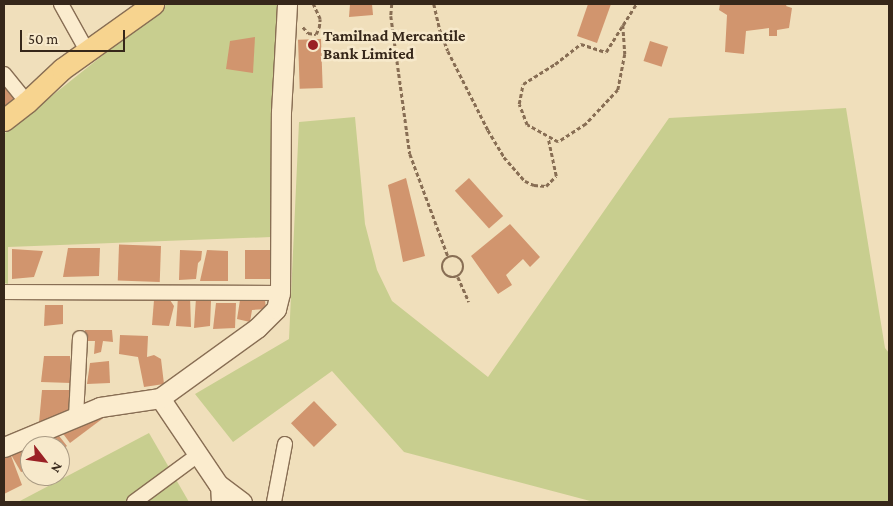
<!DOCTYPE html>
<html>
<head>
<meta charset="utf-8">
<style>
	body { margin:0 }
	#map { position:relative; width:893px; height:506px; overflow:hidden; background:#f0dfbb; font-family:"Crimson Pro",serif }
	div>[style] { position:absolute }
	.green>* { inset:0; background:#c8ce8f }
	.building>* { inset:0; background:#d1956e; transform-origin:0 0 }
	.path>* { height:2.5px; margin-top:-1.25px; transform-origin:0; background:repeating-linear-gradient(90deg,#886e54 0 4px,transparent 0 6.5px) }
	.path>.ring { margin:-1.25px; padding:0; box-sizing:content-box; background:none; border:2.5px solid #886e54; border-radius:50% }
	.roads { filter:drop-shadow(1px 0 #886e54) drop-shadow(-1px 0 #886e54) drop-shadow(0 1px #886e54) drop-shadow(0 -1px #886e54) }
	.minor>* { height:14px; margin:-7px; padding:0 7px; transform-origin:7px; border-radius:7px; background:#fbecce }
	.secondary>* { height:19px; margin:-9.5px; padding:0 9.5px; transform-origin:9.5px; border-radius:9.5px; background:#fbecce }
	.primary>* { height:21px; margin:-10.5px; padding:0 10.5px; transform-origin:10.5px; border-radius:10.5px; background:#f7d48f }
	.dots>* { width:14px; height:14px; translate:-50% -50%; box-sizing:border-box; border:2px solid #f7e9cb; border-radius:50% }
	span { translate:-50% -50%; white-space:nowrap; text-align:center; line-height:1.15; -webkit-text-stroke:5px #f7e9cb; paint-order:stroke }
	.poi-label { font-size:16px; color:#36271a; font-weight:700 }
	.left { translate:0 -50%; text-align:left }
	.frame { position:absolute; inset:0; border:5px solid #36271a; pointer-events:none }
	.north { position:absolute; left:20px; top:436px; width:50px; height:50px; box-sizing:border-box; background:#f7e9cb; border:1px solid #aa9b84; border-radius:50%; rotate:120deg; font-size:14px; font-weight:700; line-height:20px; text-align:center; color:#36271a }
	.north::after { content:''; display:block; margin:auto; width:18px; height:22px; background:#9a2125; clip-path:polygon(50% 0,100% 100%,50% 72%,0 100%) }
	.scale { position:absolute; left:20px; top:30px; width:105px; height:22px; box-sizing:border-box; border:2px solid #36271a; border-top:0; padding-left:6px; font-size:15px; line-height:18px; white-space:nowrap; color:#36271a; -webkit-text-stroke:4px #f7e9cb; paint-order:stroke }
</style>
</head>
<body>
<div id="map">
	<div class="green">
		<i style="clip-path:polygon(167px 4px,280px 4px,271px 237px,8px 247px,8px 284px,4px 283px,4px 134px)"></i>
		<i style="clip-path:polygon(846px 108px,885px 348px,889px 353px,889px 502px,594px 502px,404px 452px,332px 371px,233px 442px,195px 394px,289px 339px,299px 122px,355px 117px,365px 224px,377px 270px,392px 301px,488px 377px,669px 118px)"></i>
		<i style="clip-path:polygon(149px 433px,189px 502px,18px 502px)"></i>
	</div>
	<div class="building">
		<i style="clip-path:polygon(350px 4px,372px 4px,373px 15px,349px 17px)"></i>
		<i style="clip-path:polygon(588px 4px,611px 4px,597px 43px,577px 36px)"></i>
		<i style="clip-path:polygon(720px 4px,787px 4px,786px 6px,792px 8px,789px 28px,777px 30px,777px 36px,769px 36px,769px 28px,746px 31px,744px 54px,725px 52px,727px 15px,719px 10px)"></i>
		<i style="clip-path:polygon(255px 37px,253px 73px,226px 69px,230px 41px)"></i>
		<i style="left:321px;top:39px;width:49px;height:23px;rotate:88deg"></i>
		<i style="left:650px;top:41px;width:19px;height:21px;rotate:18deg"></i>
		<i style="clip-path:polygon(4px 85px,14px 98px,4px 107px)"></i>
		<i style="clip-path:polygon(406px 178px,425px 256px,403px 262px,388px 185px)"></i>
		<i style="left:469px;top:178px;width:51px;height:19px;rotate:48deg"></i>
		<i style="clip-path:polygon(510px 224px,540px 257px,530px 267px,523px 259px,506px 275px,512px 285px,498px 294px,471px 256px)"></i>
		<i style="left:161px;top:246px;width:36px;height:42px;rotate:92deg"></i>
		<i style="clip-path:polygon(68px 248px,100px 248px,99px 276px,63px 277px)"></i>
		<i style="clip-path:polygon(12px 249px,43px 251px,34px 277px,12px 279px)"></i>
		<i style="clip-path:polygon(180px 250px,202px 251px,201px 260px,198px 263px,196px 279px,179px 280px)"></i>
		<i style="clip-path:polygon(207px 250px,228px 251px,228px 281px,200px 281px)"></i>
		<i style="left:245px;top:250px;width:29px;height:29px"></i>
		<i style="clip-path:polygon(190px 296px,191px 327px,176px 326px,178px 297px)"></i>
		<i style="clip-path:polygon(218px 297px,211px 301px,210px 326px,194px 328px,196px 298px)"></i>
		<i style="clip-path:polygon(154px 300px,170px 300px,174px 306px,169px 326px,152px 325px)"></i>
		<i style="clip-path:polygon(240px 300px,265px 300px,266px 309px,252px 310px,250px 322px,237px 319px)"></i>
		<i style="clip-path:polygon(216px 303px,236px 303px,235px 328px,213px 329px)"></i>
		<i style="clip-path:polygon(45px 305px,63px 305px,63px 324px,44px 326px)"></i>
		<i style="clip-path:polygon(85px 330px,112px 330px,113px 342px,103px 341px,101px 352px,94px 354px,95px 341px,84px 341px)"></i>
		<i style="clip-path:polygon(120px 335px,148px 336px,147px 357px,154px 355px,161px 359px,164px 384px,144px 387px,138px 357px,119px 354px)"></i>
		<i style="clip-path:polygon(44px 356px,70px 356px,71px 383px,41px 382px)"></i>
		<i style="clip-path:polygon(109px 361px,110px 383px,87px 384px,90px 363px)"></i>
		<i style="clip-path:polygon(42px 390px,70px 390px,71px 416px,39px 423px)"></i>
		<i style="left:314px;top:401px;width:33px;height:32px;rotate:46deg"></i>
		<i style="clip-path:polygon(106px 416px,70px 443px,61px 431px,73px 423px)"></i>
		<i style="clip-path:polygon(56px 432px,67px 446px,60px 451px,60px 446px,39px 446px,38px 444px)"></i>
		<i style="clip-path:polygon(30px 447px,30px 470px,21px 472px,10px 453px)"></i>
		<i style="clip-path:polygon(10px 453px,22px 485px,4px 494px,4px 455px)"></i>
	</div>
	<div class="path">
		<i style="left:392px;top:4px;width:12px;rotate:95deg"></i>
		<i style="left:391px;top:16px;width:139px;rotate:82.2deg"></i>
		<i style="left:410px;top:154px;width:109px;rotate:69.6deg"></i>
		<i style="left:434px;top:4px;width:27px;rotate:77deg"></i>
		<i style="left:440px;top:30px;width:22px;rotate:69deg"></i>
		<i style="left:448px;top:51px;width:89px;rotate:63.1deg"></i>
		<i style="left:488px;top:130px;width:31px;rotate:59deg"></i>
		<i style="left:504px;top:157px;width:32px;rotate:49deg"></i>
		<i style="left:525px;top:181px;width:10px;rotate:24deg"></i>
		<i style="left:534px;top:185px;width:12px;rotate:5deg"></i>
		<i style="left:546px;top:186px;width:14px;rotate:-45deg"></i>
		<i style="left:556px;top:176px;width:39px;rotate:-102deg"></i>
		<i style="left:623px;top:25px;width:29px;rotate:86deg"></i>
		<i style="left:625px;top:54px;width:37px;rotate:101deg"></i>
		<i style="left:618px;top:90px;width:47px;rotate:133.3deg"></i>
		<i style="left:586px;top:124px;width:33px;rotate:147deg"></i>
		<i style="left:558px;top:142px;width:35px;rotate:-151deg"></i>
		<i style="left:527px;top:125px;width:22px;rotate:-111deg"></i>
		<i style="left:519px;top:104px;width:20px;rotate:-79deg"></i>
		<i style="left:523px;top:84px;width:38px;rotate:-32deg"></i>
		<i style="left:555px;top:64px;width:33px;rotate:-38deg"></i>
		<i style="left:581px;top:44px;width:26px;rotate:18deg"></i>
		<i style="left:606px;top:52px;width:32px;rotate:-58deg"></i>
		<i style="left:623px;top:25px;width:25px;rotate:-58deg"></i>
		<i style="left:303px;top:27px;width:8px;rotate:50deg"></i>
		<i style="left:308px;top:33px;width:8px;rotate:7deg"></i>
		<i style="left:316px;top:34px;width:7px;rotate:-63deg"></i>
		<i style="left:319px;top:28px;width:9px;rotate:-84deg"></i>
		<i style="left:320px;top:19px;width:17px;rotate:-115deg"></i>
		<i class="ring" style="left:442px;top:256px;width:19.5px;height:19.5px"></i>
		<i style="left:458px;top:277px;width:27px;rotate:66deg"></i>
	</div>
	<div class="roads">
		<div class="minor">
			<i style="left:61px;top:4px;width:54px;rotate:61deg"></i>
			<i style="left:4px;top:74px;width:36px;rotate:51deg"></i>
			<i style="left:4px;top:292px;width:276px;rotate:0.2deg"></i>
			<i style="left:76px;top:417px;width:79px;rotate:-87.1deg"></i>
			<i style="left:218px;top:484px;width:18px;rotate:87deg"></i>
			<i style="left:134px;top:502px;width:79px;rotate:-36.3deg"></i>
			<i style="left:274px;top:502px;width:59px;rotate:-79.3deg"></i>
		</div>
		<div class="secondary">
			<i style="left:160px;top:398px;width:104px;rotate:56deg"></i>
			<i style="left:218px;top:484px;width:30px;rotate:37deg"></i>
			<i style="left:4px;top:447px;width:104px;rotate:-22.6deg"></i>
			<i style="left:100px;top:407px;width:61px;rotate:-8.5deg"></i>
			<i style="left:160px;top:398px;width:120px;rotate:-35.8deg"></i>
			<i style="left:257px;top:328px;width:27px;rotate:-45deg"></i>
			<i style="left:276px;top:309px;width:16px;rotate:-76deg"></i>
			<i style="left:280px;top:293px;width:181px;rotate:-89.7deg"></i>
			<i style="left:281px;top:112px;width:108px;rotate:-86.8deg"></i>
		</div>
		<div class="primary">
			<i style="left:4px;top:120px;width:29px;rotate:-38deg"></i>
			<i style="left:27px;top:102px;width:48px;rotate:-43.3deg"></i>
			<i style="left:62px;top:69px;width:112px;rotate:-35.5deg"></i>
		</div>
	</div>
	<div class="dots">
		<i style="left:313px;top:45px;background:#9a2125"></i>
	</div>
	<div class="poi-label">
		<span class="left" style="left:323px;top:45px">Tamilnad Mercantile<br>Bank Limited</span>
	</div>
	<div class="frame"></div>
	<div class="north">N</div>
	<div class="scale">50 m</div>
</div>
</body>
</html>
